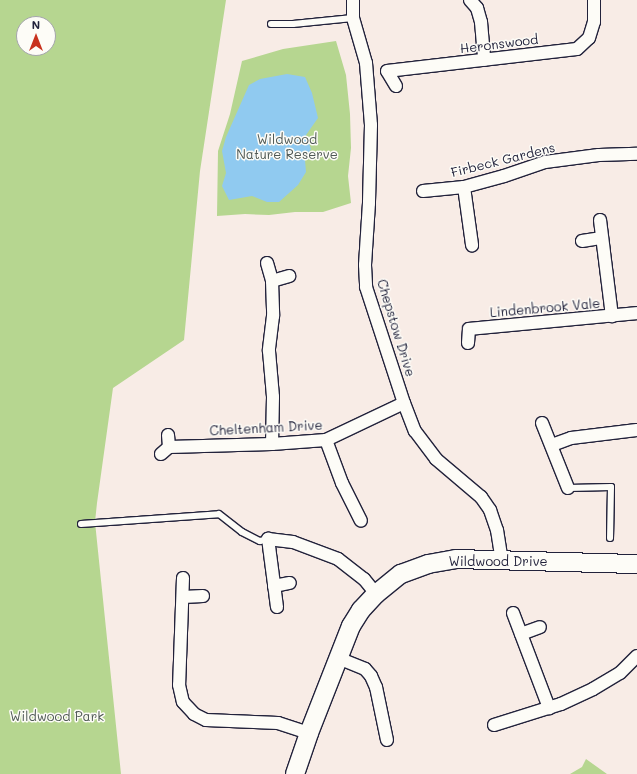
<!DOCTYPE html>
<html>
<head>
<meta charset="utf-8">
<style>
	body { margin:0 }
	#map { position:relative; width:637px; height:774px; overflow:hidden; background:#f8ece6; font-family:Mali,sans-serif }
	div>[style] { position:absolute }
	.green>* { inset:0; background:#b6d690 }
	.water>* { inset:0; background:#90caf0 }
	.roads { filter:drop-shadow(1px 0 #22223b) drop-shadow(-1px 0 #22223b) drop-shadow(0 1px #22223b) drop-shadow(0 -1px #22223b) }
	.lane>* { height:6px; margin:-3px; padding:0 3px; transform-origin:3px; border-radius:3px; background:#fdfcf7 }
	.street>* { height:12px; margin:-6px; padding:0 6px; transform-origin:6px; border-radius:6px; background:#fdfcf7 }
	.secondary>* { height:18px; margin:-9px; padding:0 9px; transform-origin:9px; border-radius:9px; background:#fdfcf7 }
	span { translate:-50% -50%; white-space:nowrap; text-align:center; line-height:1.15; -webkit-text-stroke:3px #fdfcf7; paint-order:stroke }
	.street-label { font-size:13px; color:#22223b }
	.park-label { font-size:13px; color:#4e5854 }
	.north { position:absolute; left:16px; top:16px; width:40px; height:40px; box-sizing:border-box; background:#fdfcf7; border:1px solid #a5a5ac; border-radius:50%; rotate:0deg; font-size:11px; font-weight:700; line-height:16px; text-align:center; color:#22223b }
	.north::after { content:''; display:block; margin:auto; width:14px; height:18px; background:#c8321e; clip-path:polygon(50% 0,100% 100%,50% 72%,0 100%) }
</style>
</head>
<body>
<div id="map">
	<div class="green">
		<i style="clip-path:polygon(evenodd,0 0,226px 0,200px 171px,184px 340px,113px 388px,97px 503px,95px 522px,121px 774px,0 774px,0 0,24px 24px,48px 24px,48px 48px,24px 48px,24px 24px)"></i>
		<i style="clip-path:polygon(336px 41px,346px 75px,350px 114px,351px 148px,348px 176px,351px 203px,323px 212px,295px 212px,269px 215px,245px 214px,217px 216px,218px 151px,230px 114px,242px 61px,283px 49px)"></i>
		<i style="clip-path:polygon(586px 759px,607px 774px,570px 774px,582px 767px)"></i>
	</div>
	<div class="water">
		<i style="clip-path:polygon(287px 74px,305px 77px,312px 93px,318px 118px,306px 135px,311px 149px,305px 160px,306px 172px,298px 185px,279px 202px,267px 202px,252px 196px,229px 200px,222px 186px,226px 173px,222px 151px,226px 137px,249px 85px,260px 79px)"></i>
	</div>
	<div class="roads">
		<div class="lane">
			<i style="left:271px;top:24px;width:22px"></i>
			<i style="left:293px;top:24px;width:60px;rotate:-5.7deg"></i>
			<i style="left:568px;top:488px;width:43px;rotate:-1.3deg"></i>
			<i style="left:611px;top:487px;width:51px;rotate:91.1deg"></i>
			<i style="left:81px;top:524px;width:138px;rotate:-4.1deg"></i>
			<i style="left:219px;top:514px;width:29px;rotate:38deg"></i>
			<i style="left:242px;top:532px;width:20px;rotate:27deg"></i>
			<i style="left:260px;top:541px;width:8px;rotate:-14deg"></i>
		</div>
		<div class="street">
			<i style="left:353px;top:0;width:18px;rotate:90deg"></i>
			<i style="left:353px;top:18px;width:47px;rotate:73.9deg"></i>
			<i style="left:366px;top:63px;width:62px;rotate:85.4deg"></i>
			<i style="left:371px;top:125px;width:78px;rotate:91.5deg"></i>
			<i style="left:369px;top:203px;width:62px;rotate:93.7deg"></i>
			<i style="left:365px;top:265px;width:22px;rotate:87deg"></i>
			<i style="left:366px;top:287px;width:122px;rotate:71.9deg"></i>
			<i style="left:404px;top:403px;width:30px;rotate:69deg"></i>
			<i style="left:415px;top:431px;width:35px;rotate:53deg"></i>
			<i style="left:436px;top:459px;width:59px;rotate:40.2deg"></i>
			<i style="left:481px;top:497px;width:16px;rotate:55deg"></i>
			<i style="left:490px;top:510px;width:21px;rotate:71deg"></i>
			<i style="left:497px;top:530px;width:30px;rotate:81deg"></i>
			<i style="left:470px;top:0;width:11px;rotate:49deg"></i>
			<i style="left:477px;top:8px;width:15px;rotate:74deg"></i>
			<i style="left:481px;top:22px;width:38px;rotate:85deg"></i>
			<i style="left:396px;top:86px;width:17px;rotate:-121deg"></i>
			<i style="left:387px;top:71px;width:191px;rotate:-6.6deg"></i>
			<i style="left:577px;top:49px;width:16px;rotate:-43deg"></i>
			<i style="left:589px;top:38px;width:17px;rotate:-73deg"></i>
			<i style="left:594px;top:22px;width:22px;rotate:-90deg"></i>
			<i style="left:464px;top:187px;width:59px;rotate:82.1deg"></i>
			<i style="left:423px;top:191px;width:41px;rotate:-5.6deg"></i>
			<i style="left:464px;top:187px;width:41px;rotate:-15.4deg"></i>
			<i style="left:504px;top:176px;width:43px;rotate:-18.9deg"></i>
			<i style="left:545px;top:162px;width:54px;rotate:-7.4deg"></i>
			<i style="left:599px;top:155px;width:38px;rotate:-2deg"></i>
			<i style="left:600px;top:220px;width:97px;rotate:82.9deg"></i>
			<i style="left:582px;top:241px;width:20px;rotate:-9deg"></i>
			<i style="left:267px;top:263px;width:19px;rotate:74deg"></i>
			<i style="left:272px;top:281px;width:35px;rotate:88deg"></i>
			<i style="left:273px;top:316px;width:35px;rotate:97deg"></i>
			<i style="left:269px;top:351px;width:46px;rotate:85deg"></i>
			<i style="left:273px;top:397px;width:47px;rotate:91.2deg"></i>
			<i style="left:272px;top:281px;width:18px;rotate:-16deg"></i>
			<i style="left:468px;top:343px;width:14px;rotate:-86deg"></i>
			<i style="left:469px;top:329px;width:169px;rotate:-5.4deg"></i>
			<i style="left:542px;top:423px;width:70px;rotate:68.2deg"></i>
			<i style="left:168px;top:435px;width:12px;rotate:85deg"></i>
			<i style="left:326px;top:440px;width:46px;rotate:69.6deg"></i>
			<i style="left:342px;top:483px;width:42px;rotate:63.4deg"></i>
			<i style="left:552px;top:445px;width:20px;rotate:-20deg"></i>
			<i style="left:571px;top:438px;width:66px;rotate:-6.9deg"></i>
			<i style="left:161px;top:454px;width:11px;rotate:-41deg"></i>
			<i style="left:169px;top:447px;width:103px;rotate:-1.7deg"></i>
			<i style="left:272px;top:444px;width:54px;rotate:-4.2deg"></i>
			<i style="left:326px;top:440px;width:86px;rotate:-25.4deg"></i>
			<i style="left:183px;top:578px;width:107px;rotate:92.1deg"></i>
			<i style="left:179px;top:685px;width:17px;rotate:77deg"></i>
			<i style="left:183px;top:702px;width:16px;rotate:47deg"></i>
			<i style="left:194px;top:714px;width:13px;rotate:27deg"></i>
			<i style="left:206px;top:720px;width:72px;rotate:2.4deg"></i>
			<i style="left:278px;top:723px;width:33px;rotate:18deg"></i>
			<i style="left:274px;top:586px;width:16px;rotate:-11deg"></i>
			<i style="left:183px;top:597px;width:20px;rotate:-3deg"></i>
			<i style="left:277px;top:607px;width:69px;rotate:-97.5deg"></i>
			<i style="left:268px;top:539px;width:25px;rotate:7deg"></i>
			<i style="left:293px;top:542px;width:48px;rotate:20.7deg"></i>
			<i style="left:338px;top:559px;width:33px;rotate:38deg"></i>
			<i style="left:364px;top:579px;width:19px;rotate:51deg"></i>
			<i style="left:513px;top:613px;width:102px;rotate:69.2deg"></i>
			<i style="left:521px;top:634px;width:20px;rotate:-20deg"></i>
			<i style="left:338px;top:658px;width:29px;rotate:22deg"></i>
			<i style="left:365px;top:669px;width:9px;rotate:49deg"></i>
			<i style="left:371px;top:676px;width:12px;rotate:66deg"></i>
			<i style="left:376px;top:687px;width:54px;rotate:78.3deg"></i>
			<i style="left:494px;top:725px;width:70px;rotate:-17.4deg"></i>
			<i style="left:561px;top:704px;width:35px;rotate:-25deg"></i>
			<i style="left:593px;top:689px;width:31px;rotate:-31deg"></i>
			<i style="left:620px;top:673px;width:24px;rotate:-45deg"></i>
		</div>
		<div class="secondary">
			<i style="left:295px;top:774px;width:43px;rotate:-71.1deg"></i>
			<i style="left:309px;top:733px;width:115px;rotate:-68.6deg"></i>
			<i style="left:351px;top:626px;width:19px;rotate:-58deg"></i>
			<i style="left:361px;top:610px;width:22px;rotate:-47deg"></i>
			<i style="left:376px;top:594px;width:32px;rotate:-39deg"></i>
			<i style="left:401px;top:574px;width:29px;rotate:-20deg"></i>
			<i style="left:428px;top:564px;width:28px;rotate:-10deg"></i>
			<i style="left:456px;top:559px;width:181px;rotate:1.6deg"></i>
		</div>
	</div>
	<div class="street-label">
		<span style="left:499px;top:44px;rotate:-7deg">Heronswood</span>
		<span style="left:503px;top:160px;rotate:-14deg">Firbeck Gardens</span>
		<span style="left:545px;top:308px;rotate:-5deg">Lindenbrook Vale</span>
		<span style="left:396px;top:328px;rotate:73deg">Chepstow Drive</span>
		<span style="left:266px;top:428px;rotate:-3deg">Cheltenham Drive</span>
		<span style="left:498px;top:561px">Wildwood Drive</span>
	</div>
	<div class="park-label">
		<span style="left:287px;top:147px">Wildwood<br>Nature Reserve</span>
		<span style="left:57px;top:716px">Wildwood Park</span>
	</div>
	<div class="north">N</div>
</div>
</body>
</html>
